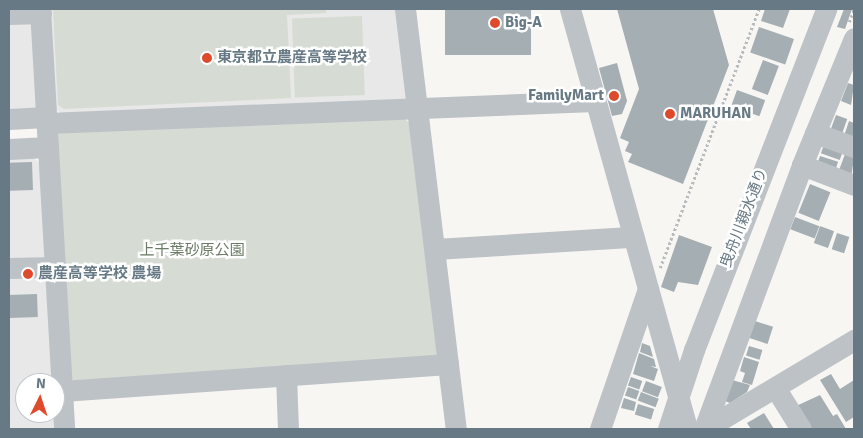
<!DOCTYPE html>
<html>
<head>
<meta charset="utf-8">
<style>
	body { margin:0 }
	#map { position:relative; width:863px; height:438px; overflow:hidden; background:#f7f6f3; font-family:Signika,"Noto Sans JP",sans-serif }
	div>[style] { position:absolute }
	.built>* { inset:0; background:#e7e8e7 }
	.green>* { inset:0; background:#d6dbd3; transform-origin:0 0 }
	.building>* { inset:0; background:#a4aeb3; transform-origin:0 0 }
	.path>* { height:2.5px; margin-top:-1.25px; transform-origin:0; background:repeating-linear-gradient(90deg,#b8bbbe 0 2.5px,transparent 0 5px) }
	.minor>* { height:21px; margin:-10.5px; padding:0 10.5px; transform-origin:10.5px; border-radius:10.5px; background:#bdc2c6 }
	.dots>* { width:14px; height:14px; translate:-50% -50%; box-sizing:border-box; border:2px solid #fff; border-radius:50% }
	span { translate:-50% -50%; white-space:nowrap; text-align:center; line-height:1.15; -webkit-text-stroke:5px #fff; paint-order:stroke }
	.poi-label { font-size:15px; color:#667984; font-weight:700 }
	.left { translate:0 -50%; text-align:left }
	.right { translate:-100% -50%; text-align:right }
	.street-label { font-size:15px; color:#667984 }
	.park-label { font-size:15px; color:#6b7b65 }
	.frame { position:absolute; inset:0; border:10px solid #667984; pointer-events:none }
	.north { position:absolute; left:15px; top:373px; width:50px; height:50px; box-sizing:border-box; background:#fff; border:1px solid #c2c9ce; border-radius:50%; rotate:4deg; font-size:14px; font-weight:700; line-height:20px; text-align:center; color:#667984 }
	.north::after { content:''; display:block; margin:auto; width:18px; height:22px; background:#dd4a2c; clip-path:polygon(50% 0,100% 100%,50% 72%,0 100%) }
</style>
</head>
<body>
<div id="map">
	<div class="built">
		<i style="clip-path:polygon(49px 9px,398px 9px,409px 96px,403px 101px,62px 114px,54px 108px,9px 112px,9px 21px)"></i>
		<i style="clip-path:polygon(30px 155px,42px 165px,52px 383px,25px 383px,25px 413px,54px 413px,55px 429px,9px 429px,9px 156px)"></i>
	</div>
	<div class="green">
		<i style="clip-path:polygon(53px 9px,326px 9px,326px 13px,287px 15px,291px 98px,64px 109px,58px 105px)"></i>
		<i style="left:362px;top:16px;width:79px;height:70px;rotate:88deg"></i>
		<i style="clip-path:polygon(403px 118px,412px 124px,440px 353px,434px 358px,78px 385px,69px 378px,56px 136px,62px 130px)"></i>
	</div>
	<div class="building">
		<i style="left:445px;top:9px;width:86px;height:46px"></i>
		<i style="clip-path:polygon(617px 9px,713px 9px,729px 65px,683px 184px,628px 162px,632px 154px,625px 151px,629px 142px,620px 138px,639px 89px)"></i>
		<i style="clip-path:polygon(765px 9px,790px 9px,783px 28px,761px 21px)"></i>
		<i style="clip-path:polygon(844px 9px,852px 9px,845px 29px,837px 27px)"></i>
		<i style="left:759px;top:27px;width:37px;height:27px;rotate:19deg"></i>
		<i style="left:763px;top:60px;width:17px;height:31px;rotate:21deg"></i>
		<i style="clip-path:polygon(617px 63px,627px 101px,622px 114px,612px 116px,599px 68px)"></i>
		<i style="clip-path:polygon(848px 83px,854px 85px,851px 105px,841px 101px)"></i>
		<i style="left:737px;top:90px;width:30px;height:17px;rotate:20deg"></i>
		<i style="left:836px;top:115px;width:12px;height:20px;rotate:20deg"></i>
		<i style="clip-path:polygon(849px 121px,854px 123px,854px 143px,843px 139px)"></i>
		<i style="left:825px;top:142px;width:20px;height:12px;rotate:20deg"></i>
		<i style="clip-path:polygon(845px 154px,854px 158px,851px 178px,838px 173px)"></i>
		<i style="left:820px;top:156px;width:19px;height:11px;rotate:18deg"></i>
		<i style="left:32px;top:162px;width:28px;height:23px;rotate:88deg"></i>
		<i style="left:810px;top:184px;width:22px;height:31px;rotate:22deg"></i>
		<i style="left:795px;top:217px;width:26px;height:13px;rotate:21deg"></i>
		<i style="left:820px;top:226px;width:15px;height:18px;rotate:20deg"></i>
		<i style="left:837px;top:233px;width:13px;height:17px;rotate:18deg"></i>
		<i style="clip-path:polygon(679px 235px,712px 247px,698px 285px,678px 282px,674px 292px,661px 287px)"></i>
		<i style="left:37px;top:294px;width:23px;height:28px;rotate:88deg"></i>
		<i style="left:755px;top:321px;width:19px;height:18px;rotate:18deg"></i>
		<i style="clip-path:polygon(642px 343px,650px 346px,653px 357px,640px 352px)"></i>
		<i style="left:749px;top:346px;width:14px;height:10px;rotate:17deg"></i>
		<i style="clip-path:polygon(639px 353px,654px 359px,656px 367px,650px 366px,658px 369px,654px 381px,633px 374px)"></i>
		<i style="clip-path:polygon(744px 357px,759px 362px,752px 385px,742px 382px,745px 373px,740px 371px)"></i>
		<i style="clip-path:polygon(831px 374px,840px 389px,854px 380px,854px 417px,846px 422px,820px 380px)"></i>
		<i style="left:631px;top:377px;width:12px;height:9px;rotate:20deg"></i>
		<i style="clip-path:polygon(732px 380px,750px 385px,747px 392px,730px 403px,725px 401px)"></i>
		<i style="left:646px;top:381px;width:17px;height:11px;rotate:21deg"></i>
		<i style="left:628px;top:387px;width:12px;height:9px;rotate:20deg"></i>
		<i style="left:641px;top:392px;width:19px;height:9px;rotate:21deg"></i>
		<i style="clip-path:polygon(820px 395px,833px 416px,837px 414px,846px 429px,808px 429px,794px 407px)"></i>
		<i style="clip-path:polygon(624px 398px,636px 402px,634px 411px,621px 408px)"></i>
		<i style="left:638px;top:404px;width:17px;height:11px;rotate:17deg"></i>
		<i style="clip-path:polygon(764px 413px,774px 429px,751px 429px,747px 423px)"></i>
	</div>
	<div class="path">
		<i style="left:849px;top:22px;width:14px;rotate:-69deg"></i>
		<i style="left:660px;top:268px;width:277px;rotate:-69.1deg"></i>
	</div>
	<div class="minor">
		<i style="left:40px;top:9px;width:421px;rotate:86.7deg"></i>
		<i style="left:405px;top:9px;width:423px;rotate:83.1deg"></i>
		<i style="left:570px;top:9px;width:436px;rotate:74.4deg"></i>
		<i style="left:9px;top:14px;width:32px;rotate:-2deg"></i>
		<i style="left:9px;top:119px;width:37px;rotate:-3deg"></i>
		<i style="left:47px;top:123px;width:548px;rotate:-2.3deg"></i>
		<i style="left:815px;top:133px;width:41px;rotate:19.7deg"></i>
		<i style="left:9px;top:149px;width:39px;rotate:-3deg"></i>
		<i style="left:802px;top:165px;width:56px;rotate:21deg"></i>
		<i style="left:435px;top:249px;width:199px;rotate:-3.5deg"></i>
		<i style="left:9px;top:268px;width:47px;rotate:-1.2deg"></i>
		<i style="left:286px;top:375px;width:54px;rotate:87.9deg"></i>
		<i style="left:776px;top:389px;width:47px;rotate:58deg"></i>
		<i style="left:62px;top:391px;width:387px;rotate:-4deg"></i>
		<i style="left:600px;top:429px;width:148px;rotate:-71.1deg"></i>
		<i style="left:668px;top:429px;width:83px;rotate:-71.8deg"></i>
		<i style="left:694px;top:350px;width:366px;rotate:-68.8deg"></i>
		<i style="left:704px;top:429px;width:282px;rotate:-69.6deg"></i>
		<i style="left:802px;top:165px;width:137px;rotate:-67.7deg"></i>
		<i style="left:705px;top:429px;width:174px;rotate:-30.9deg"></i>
	</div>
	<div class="dots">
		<i style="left:495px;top:23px;background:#dd4a2c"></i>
		<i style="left:207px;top:58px;background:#dd4a2c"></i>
		<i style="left:614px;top:96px;background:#dd4a2c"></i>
		<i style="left:670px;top:114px;background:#dd4a2c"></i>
		<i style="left:28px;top:274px;background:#dd4a2c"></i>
	</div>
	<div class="poi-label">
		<span class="left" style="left:505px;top:23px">Big-A</span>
		<span class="left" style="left:217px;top:58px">東京都立農産高等学校</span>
		<span class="right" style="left:604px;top:96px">FamilyMart</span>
		<span class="left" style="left:680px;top:114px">MARUHAN</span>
		<span class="left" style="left:38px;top:274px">農産高等学校 農場</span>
	</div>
	<div class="street-label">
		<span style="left:744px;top:218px;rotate:-69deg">曳舟川親水通り</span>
	</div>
	<div class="park-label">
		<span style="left:192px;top:251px">上千葉砂原公園</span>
	</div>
	<div class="frame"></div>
	<div class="north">N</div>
</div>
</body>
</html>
